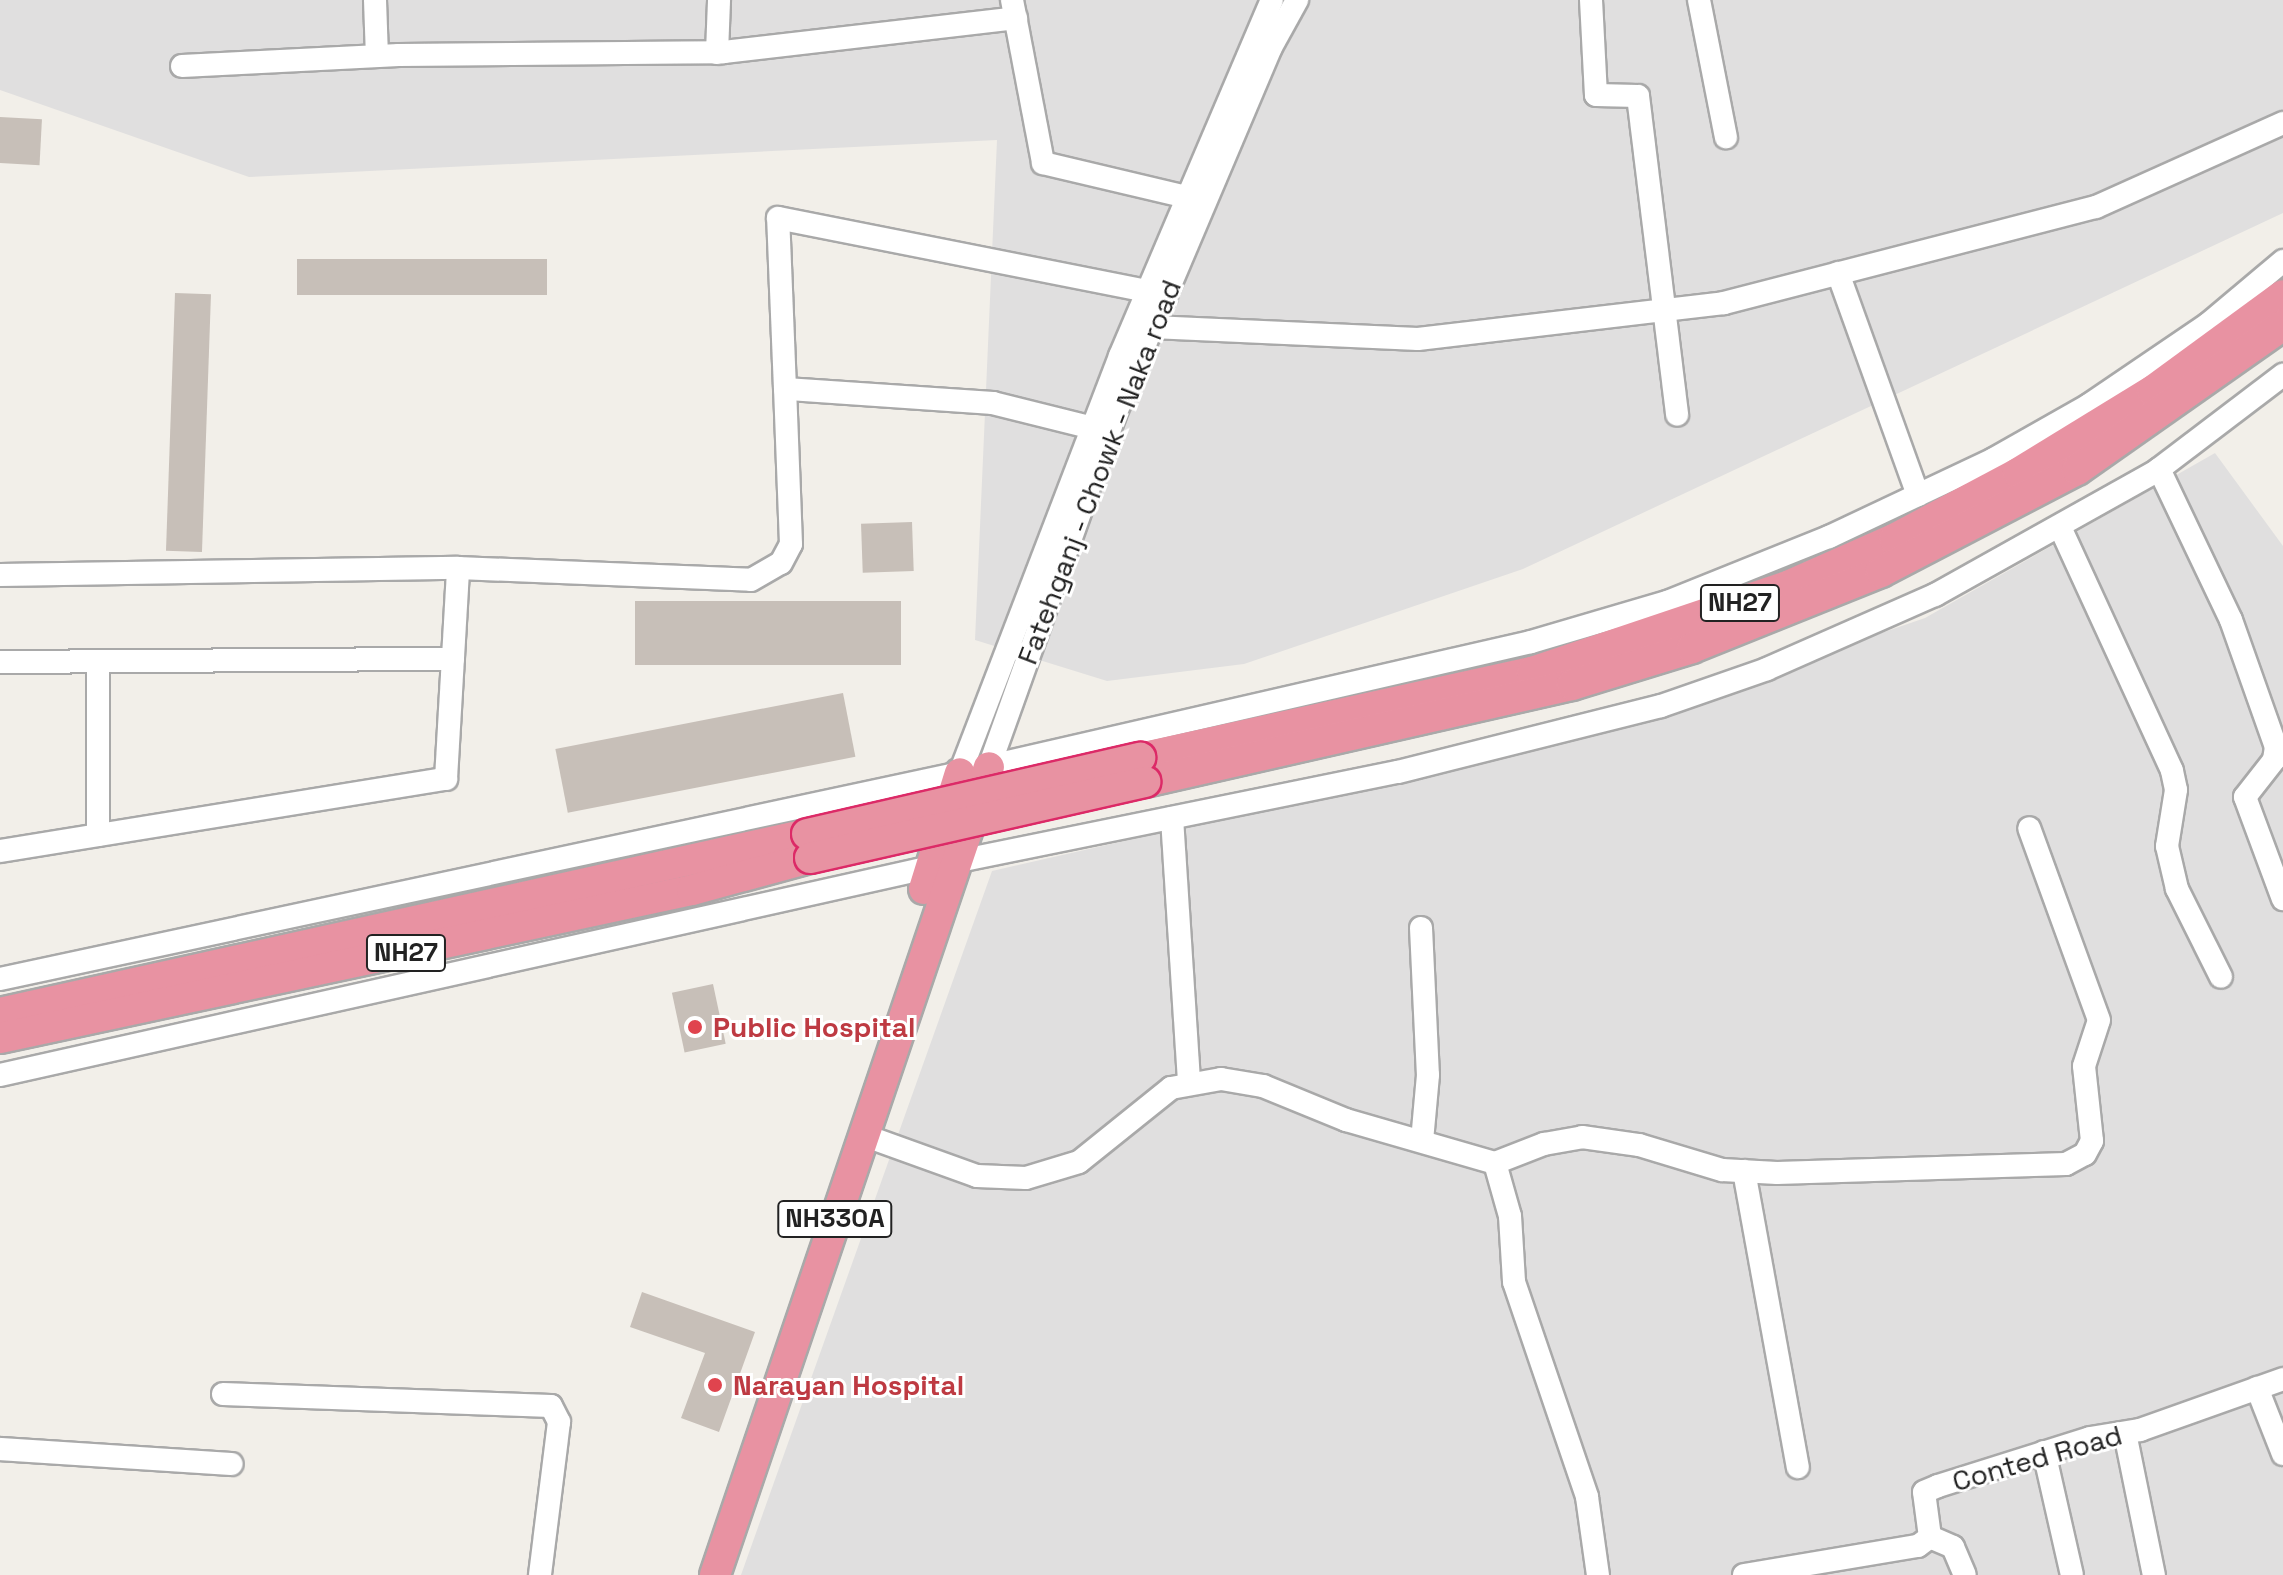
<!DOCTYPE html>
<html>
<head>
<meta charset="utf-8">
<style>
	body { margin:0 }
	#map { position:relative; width:2283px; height:1575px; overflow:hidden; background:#f2efe9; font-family:"Space Grotesk",sans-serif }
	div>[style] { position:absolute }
	.residential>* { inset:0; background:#e0dfdf }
	.building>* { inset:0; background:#c7bfb8; transform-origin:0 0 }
	.roads { filter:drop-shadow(2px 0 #a9a9a9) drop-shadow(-2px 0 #a9a9a9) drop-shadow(0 2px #a9a9a9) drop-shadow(0 -2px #a9a9a9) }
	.minor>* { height:22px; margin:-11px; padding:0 11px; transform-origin:11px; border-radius:11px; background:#fff }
	.highway>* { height:30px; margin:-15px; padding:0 15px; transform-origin:15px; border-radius:15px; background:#e892a2 }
	.bridges { filter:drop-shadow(2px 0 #dc2a67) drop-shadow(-2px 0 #dc2a67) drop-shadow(0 2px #dc2a67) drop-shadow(0 -2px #dc2a67) }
	.highway-bridge>* { height:30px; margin:-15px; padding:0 15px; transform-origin:15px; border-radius:15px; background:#e892a2 }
	.dots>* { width:22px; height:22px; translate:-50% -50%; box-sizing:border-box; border:4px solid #fff; border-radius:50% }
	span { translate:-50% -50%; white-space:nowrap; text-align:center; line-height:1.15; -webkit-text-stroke:6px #fff; paint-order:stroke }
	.shield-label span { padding:2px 6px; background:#fff; border:2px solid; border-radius:6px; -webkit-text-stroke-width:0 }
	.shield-label { font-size:26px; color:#222; font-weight:700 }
	.street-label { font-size:28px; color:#222 }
	.health-label { font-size:28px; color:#be3a42; font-weight:700 }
	.left { translate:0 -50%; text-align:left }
</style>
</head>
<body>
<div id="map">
	<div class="residential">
		<i style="clip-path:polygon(0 0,2283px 0,2283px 213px,1523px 569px,1244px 664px,1107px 681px,975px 640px,997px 140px,249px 177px,0 90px)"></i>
		<i style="clip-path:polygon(2215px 453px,2283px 546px,2283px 1575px,741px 1575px,992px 871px,1569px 740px,1925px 618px)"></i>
	</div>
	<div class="building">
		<i style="left:0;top:117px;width:42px;height:46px;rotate:3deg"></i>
		<i style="left:297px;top:259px;width:250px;height:36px"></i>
		<i style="left:175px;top:293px;width:36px;height:258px;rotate:2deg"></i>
		<i style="left:912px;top:522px;width:49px;height:51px;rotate:88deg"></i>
		<i style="left:635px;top:601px;width:266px;height:64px"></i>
		<i style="left:843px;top:693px;width:65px;height:293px;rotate:79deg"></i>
		<i style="left:713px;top:984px;width:61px;height:42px;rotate:78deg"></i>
		<i style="clip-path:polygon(642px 1292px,755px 1332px,719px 1432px,681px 1418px,705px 1353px,630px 1327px)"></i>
	</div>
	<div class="roads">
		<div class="minor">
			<i style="left:375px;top:0;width:56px;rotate:88deg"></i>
			<i style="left:1012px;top:0;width:166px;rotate:79.2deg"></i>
			<i style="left:1043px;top:163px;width:160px;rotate:13.3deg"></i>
			<i style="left:1591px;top:0;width:95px;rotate:87deg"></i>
			<i style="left:1596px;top:95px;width:42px;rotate:1.4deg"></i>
			<i style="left:1638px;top:96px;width:321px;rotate:83deg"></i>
			<i style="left:1699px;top:0;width:140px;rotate:78.9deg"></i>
			<i style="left:717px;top:53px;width:53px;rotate:-87.8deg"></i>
			<i style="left:182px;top:66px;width:217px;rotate:-2.9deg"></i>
			<i style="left:399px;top:55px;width:325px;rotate:-0.5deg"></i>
			<i style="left:724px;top:52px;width:294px;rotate:-6.6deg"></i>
			<i style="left:1838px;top:273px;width:236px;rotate:70.2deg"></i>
			<i style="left:1152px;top:327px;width:266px;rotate:2.6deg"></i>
			<i style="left:1418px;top:339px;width:308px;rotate:-6.7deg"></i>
			<i style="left:1724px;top:303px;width:384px;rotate:-14.5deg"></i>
			<i style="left:2096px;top:207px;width:205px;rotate:-24.2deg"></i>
			<i style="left:1109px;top:432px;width:120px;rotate:-166deg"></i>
			<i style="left:993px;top:403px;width:208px;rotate:-176.1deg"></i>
			<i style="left:785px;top:389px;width:171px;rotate:-92.3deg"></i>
			<i style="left:778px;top:218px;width:396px;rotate:11.2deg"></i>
			<i style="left:2159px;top:469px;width:167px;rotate:64.5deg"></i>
			<i style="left:2231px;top:620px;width:135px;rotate:70.5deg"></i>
			<i style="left:2276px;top:747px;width:13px;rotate:99deg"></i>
			<i style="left:2274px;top:760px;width:47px;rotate:128.1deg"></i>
			<i style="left:2245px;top:797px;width:109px;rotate:69.6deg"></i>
			<i style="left:2060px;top:527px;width:268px;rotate:65.3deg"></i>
			<i style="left:2172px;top:771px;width:19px;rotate:78deg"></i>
			<i style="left:2176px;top:790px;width:57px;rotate:99.1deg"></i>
			<i style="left:2167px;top:846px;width:44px;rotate:76.9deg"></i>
			<i style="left:2177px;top:889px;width:98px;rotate:63.4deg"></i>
			<i style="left:0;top:575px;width:458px;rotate:-0.9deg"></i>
			<i style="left:458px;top:568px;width:293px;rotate:2.3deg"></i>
			<i style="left:751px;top:580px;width:34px;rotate:-30deg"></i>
			<i style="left:781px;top:563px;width:21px;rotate:-62deg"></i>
			<i style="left:791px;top:544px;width:155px;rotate:-92.2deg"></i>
			<i style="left:0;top:662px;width:453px;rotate:-0.4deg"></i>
			<i style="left:98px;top:662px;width:173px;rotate:90deg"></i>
			<i style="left:989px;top:767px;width:372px;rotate:-70.3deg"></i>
			<i style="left:1114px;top:417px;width:400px;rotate:-67deg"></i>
			<i style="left:1270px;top:49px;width:56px;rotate:-61.1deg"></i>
			<i style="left:960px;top:773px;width:447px;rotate:-69deg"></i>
			<i style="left:1120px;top:356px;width:387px;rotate:-66.9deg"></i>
			<i style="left:1172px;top:818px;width:265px;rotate:86.3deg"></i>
			<i style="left:0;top:851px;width:452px;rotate:-9.2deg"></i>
			<i style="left:446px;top:779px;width:211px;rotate:-86.7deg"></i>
			<i style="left:1421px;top:928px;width:147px;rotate:87.3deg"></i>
			<i style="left:1428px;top:1075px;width:66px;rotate:95.2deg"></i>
			<i style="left:0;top:979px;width:982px;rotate:-12.11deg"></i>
			<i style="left:960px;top:773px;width:586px;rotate:-12.92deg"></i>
			<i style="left:1531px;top:642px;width:142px;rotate:-16.4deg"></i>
			<i style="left:1667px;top:602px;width:175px;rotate:-21.9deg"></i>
			<i style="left:1829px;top:537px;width:183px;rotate:-25.3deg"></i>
			<i style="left:1994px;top:459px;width:109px;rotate:-29.6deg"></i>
			<i style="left:2089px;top:405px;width:144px;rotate:-34.2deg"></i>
			<i style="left:2208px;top:324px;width:98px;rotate:-40deg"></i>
			<i style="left:0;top:1075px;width:977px;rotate:-12.59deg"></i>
			<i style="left:954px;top:862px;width:453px;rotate:-11.5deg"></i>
			<i style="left:1398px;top:772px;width:271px;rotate:-14.1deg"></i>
			<i style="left:1661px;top:706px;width:112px;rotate:-19.2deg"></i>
			<i style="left:1767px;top:669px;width:184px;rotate:-23.8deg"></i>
			<i style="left:1935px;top:595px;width:252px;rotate:-29.2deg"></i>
			<i style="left:2155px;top:472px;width:161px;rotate:-37.2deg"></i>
			<i style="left:863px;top:1135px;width:121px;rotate:19.8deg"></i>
			<i style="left:977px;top:1176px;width:49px;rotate:2.3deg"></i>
			<i style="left:1026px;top:1178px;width:55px;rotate:-16.8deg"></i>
			<i style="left:1079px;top:1162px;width:118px;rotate:-38.8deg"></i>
			<i style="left:1171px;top:1088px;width:51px;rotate:-10.2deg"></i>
			<i style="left:1221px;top:1079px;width:43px;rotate:9.5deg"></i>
			<i style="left:1263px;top:1086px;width:90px;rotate:22.3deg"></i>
			<i style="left:1346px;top:1120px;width:155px;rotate:16.1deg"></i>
			<i style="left:1495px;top:1163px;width:55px;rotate:74.2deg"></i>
			<i style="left:1510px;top:1216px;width:66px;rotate:86.5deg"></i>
			<i style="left:1514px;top:1282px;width:227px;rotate:71.2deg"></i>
			<i style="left:1587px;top:1497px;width:79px;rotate:82deg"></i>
			<i style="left:1495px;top:1163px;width:53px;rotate:-21.2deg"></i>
			<i style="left:1544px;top:1144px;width:39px;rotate:-10deg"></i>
			<i style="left:1582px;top:1137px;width:58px;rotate:8deg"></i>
			<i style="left:1639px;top:1145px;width:87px;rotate:16.8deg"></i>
			<i style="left:1722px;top:1170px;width:55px;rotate:3.1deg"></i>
			<i style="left:1777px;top:1173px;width:289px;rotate:-1.8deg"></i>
			<i style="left:2066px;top:1164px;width:21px;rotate:-28deg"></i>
			<i style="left:2085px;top:1154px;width:15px;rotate:-62deg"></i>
			<i style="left:2092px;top:1141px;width:75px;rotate:-96.1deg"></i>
			<i style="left:2084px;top:1066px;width:48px;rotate:-71.9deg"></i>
			<i style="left:2099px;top:1020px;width:204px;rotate:-110deg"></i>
			<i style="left:1744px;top:1171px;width:301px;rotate:79.7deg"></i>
			<i style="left:2257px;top:1388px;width:71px;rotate:68.5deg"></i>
			<i style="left:223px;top:1394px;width:328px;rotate:2.1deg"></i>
			<i style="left:551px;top:1406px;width:18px;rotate:63deg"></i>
			<i style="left:559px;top:1422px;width:154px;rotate:97.1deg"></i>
			<i style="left:2125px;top:1433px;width:145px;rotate:78.5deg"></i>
			<i style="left:0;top:1449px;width:232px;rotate:3.7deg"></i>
			<i style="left:2044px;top:1452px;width:126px;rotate:77.2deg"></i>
			<i style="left:1930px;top:1537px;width:25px;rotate:23deg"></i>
			<i style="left:1953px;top:1547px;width:30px;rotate:67deg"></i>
			<i style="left:1744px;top:1575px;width:176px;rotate:-9.5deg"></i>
			<i style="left:1918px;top:1546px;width:15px;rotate:-37deg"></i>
			<i style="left:1930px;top:1537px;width:45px;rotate:-97.6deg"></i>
			<i style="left:1924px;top:1492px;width:15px;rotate:-23deg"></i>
			<i style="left:1938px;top:1486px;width:159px;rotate:-17.5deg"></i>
			<i style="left:2090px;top:1438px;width:51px;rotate:-9.1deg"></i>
			<i style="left:2140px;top:1430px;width:152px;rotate:-19.6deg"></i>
		</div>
		<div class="highway">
			<i style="left:1140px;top:758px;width:401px;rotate:-12.4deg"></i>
			<i style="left:1532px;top:672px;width:272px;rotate:-18.6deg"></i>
			<i style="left:1790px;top:585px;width:114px;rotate:-23.9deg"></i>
			<i style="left:1894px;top:539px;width:140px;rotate:-28deg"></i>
			<i style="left:2018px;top:473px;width:157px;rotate:-31.5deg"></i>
			<i style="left:2152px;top:391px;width:162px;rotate:-36.2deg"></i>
			<i style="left:1145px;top:782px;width:438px;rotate:-12.8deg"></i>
			<i style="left:1572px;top:685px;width:126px;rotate:-17.1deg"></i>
			<i style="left:1692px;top:648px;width:204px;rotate:-21.9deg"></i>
			<i style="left:1881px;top:572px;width:221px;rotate:-27.5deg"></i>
			<i style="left:2077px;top:470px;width:252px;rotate:-35.1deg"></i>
			<i style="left:924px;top:889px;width:121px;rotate:-72.8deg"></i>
			<i style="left:0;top:1013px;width:827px;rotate:-12.51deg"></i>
			<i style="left:0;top:1038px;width:708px;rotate:-12.07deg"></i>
			<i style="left:692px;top:890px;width:122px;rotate:-15.2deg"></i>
			<i style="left:715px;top:1575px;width:853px;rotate:-71.27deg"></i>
		</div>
	</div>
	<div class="bridges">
		<div class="highway-bridge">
			<i style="left:807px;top:834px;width:342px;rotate:-12.9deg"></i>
			<i style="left:810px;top:858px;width:344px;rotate:-12.8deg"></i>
		</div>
	</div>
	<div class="dots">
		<i style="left:695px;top:1027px;background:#e0444e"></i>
		<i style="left:715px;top:1385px;background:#e0444e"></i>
	</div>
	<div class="shield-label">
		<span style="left:1740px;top:603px">NH27</span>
		<span style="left:406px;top:953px">NH27</span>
		<span style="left:835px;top:1219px">NH330A</span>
	</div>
	<div class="street-label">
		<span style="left:1099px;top:472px;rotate:-69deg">Fatehganj - Chowk - Naka road</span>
		<span style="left:2037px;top:1458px;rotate:-16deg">Conted Road</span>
	</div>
	<div class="health-label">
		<span class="left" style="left:713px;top:1027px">Public Hospital</span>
		<span class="left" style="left:733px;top:1385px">Narayan Hospital</span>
	</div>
</div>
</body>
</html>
